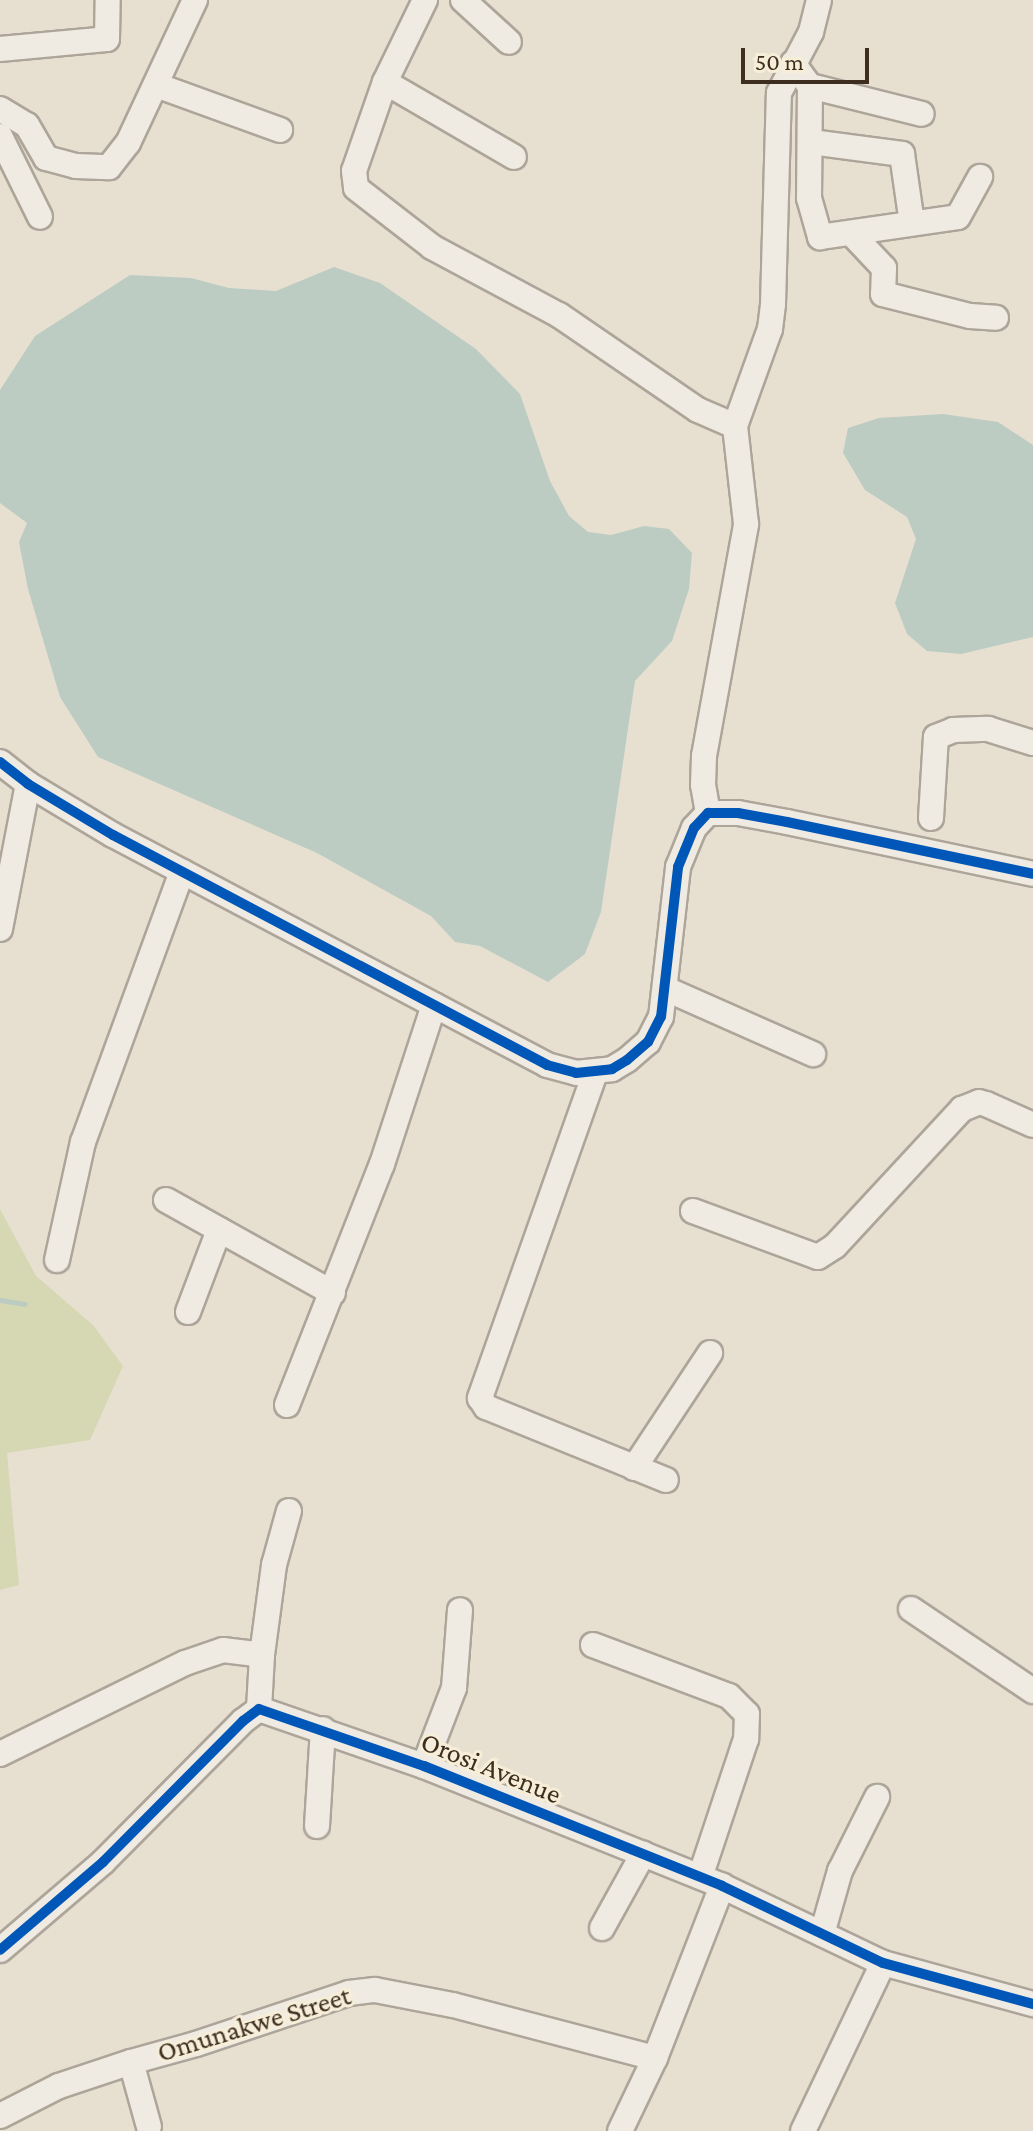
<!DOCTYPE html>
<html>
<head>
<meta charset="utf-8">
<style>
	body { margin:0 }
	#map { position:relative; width:1033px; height:2131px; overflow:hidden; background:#e7e0d1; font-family:"Crimson Pro",serif }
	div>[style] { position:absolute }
	.green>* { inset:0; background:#d6d7b3 }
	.water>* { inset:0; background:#bcccc2 }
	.stream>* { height:5px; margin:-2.5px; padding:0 2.5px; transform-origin:2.5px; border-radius:2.5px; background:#bcccc2 }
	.roads { filter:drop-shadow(2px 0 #ada599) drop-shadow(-2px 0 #ada599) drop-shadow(0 2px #ada599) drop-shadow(0 -2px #ada599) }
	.minor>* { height:24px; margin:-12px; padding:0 12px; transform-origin:12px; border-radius:12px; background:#efebe3 }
	.cycleway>* { height:10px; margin:-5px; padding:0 5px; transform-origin:5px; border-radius:5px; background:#0057b8 }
	span { translate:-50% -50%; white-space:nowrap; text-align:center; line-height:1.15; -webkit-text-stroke:6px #f7eed8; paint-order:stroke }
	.street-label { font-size:28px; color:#3d2e20 }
	.scale { position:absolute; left:741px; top:48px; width:128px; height:36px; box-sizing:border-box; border:4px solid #3d2e20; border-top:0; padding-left:10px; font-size:24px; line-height:28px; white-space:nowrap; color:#3d2e20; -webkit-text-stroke:6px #f7eed8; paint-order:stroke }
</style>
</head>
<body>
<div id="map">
	<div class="green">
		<i style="clip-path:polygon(0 1209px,36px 1276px,93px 1325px,123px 1366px,90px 1440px,7px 1453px,19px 1585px,0 1590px)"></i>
	</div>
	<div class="water">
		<i style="clip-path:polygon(334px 267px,380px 283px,476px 349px,520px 394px,550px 481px,569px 516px,588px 532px,611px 535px,644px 526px,669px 529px,692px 553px,689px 589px,672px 641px,635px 681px,601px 912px,585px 954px,548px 982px,480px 946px,455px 942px,431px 916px,317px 853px,98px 757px,60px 697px,28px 589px,19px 542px,27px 523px,0 503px,0 390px,35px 336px,130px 275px,191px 278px,229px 288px,276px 291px)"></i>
		<i style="clip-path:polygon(943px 414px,998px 422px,1033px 445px,1033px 637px,961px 654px,927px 651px,907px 634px,895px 603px,916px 539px,907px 517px,865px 490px,843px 453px,848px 428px,879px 418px)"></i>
	</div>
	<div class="stream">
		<i style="left:0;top:1300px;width:25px;rotate:9deg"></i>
	</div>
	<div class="roads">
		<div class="minor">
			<i style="left:425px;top:0;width:91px;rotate:116deg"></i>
			<i style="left:385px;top:82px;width:94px;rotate:109.2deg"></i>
			<i style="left:354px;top:171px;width:17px;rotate:83deg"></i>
			<i style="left:356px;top:188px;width:96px;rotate:37.8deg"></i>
			<i style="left:432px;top:247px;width:144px;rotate:28.2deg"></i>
			<i style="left:559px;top:315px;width:168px;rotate:34.4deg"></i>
			<i style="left:698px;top:410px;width:40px;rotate:23.4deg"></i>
			<i style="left:463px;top:0;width:62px;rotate:42.4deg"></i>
			<i style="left:0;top:49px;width:107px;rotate:-5.3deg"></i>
			<i style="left:107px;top:39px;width:39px;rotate:-89deg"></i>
			<i style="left:793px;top:63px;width:29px;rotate:54deg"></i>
			<i style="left:810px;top:86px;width:112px;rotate:90.5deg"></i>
			<i style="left:809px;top:198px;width:41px;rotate:74.2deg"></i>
			<i style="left:820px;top:237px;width:139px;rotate:-8.2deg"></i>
			<i style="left:958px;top:217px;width:46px;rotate:-61.2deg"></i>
			<i style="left:385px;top:82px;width:149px;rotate:30.2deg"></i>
			<i style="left:156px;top:85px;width:132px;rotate:19.9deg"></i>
			<i style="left:810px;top:86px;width:115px;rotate:14deg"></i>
			<i style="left:0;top:109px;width:31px;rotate:31deg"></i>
			<i style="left:27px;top:125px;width:38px;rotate:60deg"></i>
			<i style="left:46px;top:158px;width:31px;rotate:15deg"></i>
			<i style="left:76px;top:166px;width:33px;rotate:2deg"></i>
			<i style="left:109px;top:167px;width:31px;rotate:-52deg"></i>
			<i style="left:128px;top:143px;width:158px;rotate:-64.9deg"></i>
			<i style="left:0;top:136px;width:90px;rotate:63.7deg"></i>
			<i style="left:811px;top:142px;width:92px;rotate:7.5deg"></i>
			<i style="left:902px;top:154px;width:70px;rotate:81.8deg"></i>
			<i style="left:851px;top:233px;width:48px;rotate:46.7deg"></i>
			<i style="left:884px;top:268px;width:26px;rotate:92deg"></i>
			<i style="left:883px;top:294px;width:90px;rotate:14.2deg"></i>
			<i style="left:970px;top:316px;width:26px;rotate:4deg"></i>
			<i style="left:0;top:762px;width:36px;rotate:38deg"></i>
			<i style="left:28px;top:784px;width:99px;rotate:31deg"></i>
			<i style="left:113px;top:835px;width:491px;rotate:27.9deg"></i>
			<i style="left:547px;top:1065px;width:30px;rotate:15deg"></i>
			<i style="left:576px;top:1073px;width:36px;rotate:-6deg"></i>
			<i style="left:612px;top:1069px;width:17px;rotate:-31deg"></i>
			<i style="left:627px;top:1060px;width:28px;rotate:-41deg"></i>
			<i style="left:648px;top:1042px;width:28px;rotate:-63deg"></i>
			<i style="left:661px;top:1017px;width:151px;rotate:-83.5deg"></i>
			<i style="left:678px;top:867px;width:42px;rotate:-67.7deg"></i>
			<i style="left:694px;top:828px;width:21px;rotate:-47deg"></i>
			<i style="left:708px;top:813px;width:30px"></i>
			<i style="left:738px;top:813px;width:50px;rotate:10.4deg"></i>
			<i style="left:787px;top:822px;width:251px;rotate:11.9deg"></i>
			<i style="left:708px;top:813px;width:28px;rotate:-100deg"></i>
			<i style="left:703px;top:785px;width:29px;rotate:-88deg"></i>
			<i style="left:704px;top:756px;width:236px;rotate:-79.7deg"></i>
			<i style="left:746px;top:524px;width:99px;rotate:-96.4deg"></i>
			<i style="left:735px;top:426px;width:103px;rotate:-70.2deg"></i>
			<i style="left:770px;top:329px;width:25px;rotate:-83deg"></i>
			<i style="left:773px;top:304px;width:211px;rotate:-88.4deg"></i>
			<i style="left:779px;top:93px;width:69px;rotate:-62.3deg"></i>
			<i style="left:811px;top:32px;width:33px;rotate:-76deg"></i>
			<i style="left:931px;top:818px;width:81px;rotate:-86.5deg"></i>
			<i style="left:936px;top:737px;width:18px;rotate:-22deg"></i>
			<i style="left:953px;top:730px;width:35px;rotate:-2deg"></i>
			<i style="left:988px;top:729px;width:47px;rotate:17.3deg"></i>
			<i style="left:0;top:929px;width:148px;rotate:-79.1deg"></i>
			<i style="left:666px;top:989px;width:161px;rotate:23.9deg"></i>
			<i style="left:595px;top:1073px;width:345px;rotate:109.5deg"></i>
			<i style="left:480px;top:1398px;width:11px;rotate:56deg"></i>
			<i style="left:486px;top:1407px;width:194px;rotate:22.1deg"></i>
			<i style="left:166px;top:1200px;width:191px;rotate:29.1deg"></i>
			<i style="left:693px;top:1211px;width:133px;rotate:20.2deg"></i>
			<i style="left:818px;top:1257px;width:20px;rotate:-33deg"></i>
			<i style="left:835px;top:1246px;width:187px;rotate:-47.2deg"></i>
			<i style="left:962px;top:1109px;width:18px;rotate:-22deg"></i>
			<i style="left:979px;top:1102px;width:7px;rotate:16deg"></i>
			<i style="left:986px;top:1104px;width:51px;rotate:24.1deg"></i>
			<i style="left:57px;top:1260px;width:121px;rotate:-77.6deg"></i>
			<i style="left:83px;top:1142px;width:288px;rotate:-69.9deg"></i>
			<i style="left:188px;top:1312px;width:88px;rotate:-69.3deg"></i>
			<i style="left:287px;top:1405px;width:259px;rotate:-68.5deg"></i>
			<i style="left:382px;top:1164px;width:167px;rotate:-71.9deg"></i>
			<i style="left:634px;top:1468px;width:138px;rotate:-56.5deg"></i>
			<i style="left:911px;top:1609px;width:147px;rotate:33.9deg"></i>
			<i style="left:593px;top:1645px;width:145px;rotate:20.6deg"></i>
			<i style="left:729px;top:1696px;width:25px;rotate:45deg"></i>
			<i style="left:747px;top:1714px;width:25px;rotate:92deg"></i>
			<i style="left:746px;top:1739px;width:145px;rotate:108.4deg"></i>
			<i style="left:259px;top:1709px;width:54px;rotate:-86.8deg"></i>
			<i style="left:262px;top:1655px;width:91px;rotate:-82.4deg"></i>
			<i style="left:274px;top:1565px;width:56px;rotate:-74.5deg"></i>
			<i style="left:0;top:1754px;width:206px;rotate:-26.2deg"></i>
			<i style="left:185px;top:1663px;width:40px;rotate:-18.9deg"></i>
			<i style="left:223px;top:1650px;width:39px;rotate:7deg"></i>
			<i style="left:424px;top:1766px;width:84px;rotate:-69deg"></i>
			<i style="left:454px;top:1688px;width:78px;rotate:-85.6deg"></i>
			<i style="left:317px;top:1826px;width:97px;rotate:-86.5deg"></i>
			<i style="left:602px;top:1928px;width:85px;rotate:-61deg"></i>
			<i style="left:822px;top:1934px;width:66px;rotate:-74.1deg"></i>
			<i style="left:840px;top:1871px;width:83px;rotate:-63.4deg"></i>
			<i style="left:0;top:1950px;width:135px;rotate:-40.5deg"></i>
			<i style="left:103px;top:1862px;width:199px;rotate:-45.2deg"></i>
			<i style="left:243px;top:1721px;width:20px;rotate:-37deg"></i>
			<i style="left:259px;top:1709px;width:175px;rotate:19.1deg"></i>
			<i style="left:424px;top:1766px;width:321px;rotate:21.9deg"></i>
			<i style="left:722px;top:1886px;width:178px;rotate:25.6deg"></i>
			<i style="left:883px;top:1963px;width:156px;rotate:15.3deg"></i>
			<i style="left:131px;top:2062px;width:67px;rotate:74.5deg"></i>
			<i style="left:0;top:2116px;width:66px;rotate:-27deg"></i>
			<i style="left:59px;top:2086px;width:76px;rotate:-18.4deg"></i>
			<i style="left:131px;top:2062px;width:67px;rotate:-15.5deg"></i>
			<i style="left:196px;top:2044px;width:161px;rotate:-18.4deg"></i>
			<i style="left:349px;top:1993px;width:26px;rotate:-7deg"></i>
			<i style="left:375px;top:1990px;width:79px;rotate:10.9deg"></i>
			<i style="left:453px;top:2005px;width:209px;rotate:14.7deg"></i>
			<i style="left:620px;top:2131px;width:81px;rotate:-64.4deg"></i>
			<i style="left:655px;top:2058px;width:185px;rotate:-68.7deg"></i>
			<i style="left:803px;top:2131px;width:186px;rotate:-64.5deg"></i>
		</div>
	</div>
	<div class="cycleway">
		<i style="left:0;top:762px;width:36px;rotate:38deg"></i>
		<i style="left:28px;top:784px;width:99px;rotate:31deg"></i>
		<i style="left:113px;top:835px;width:491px;rotate:27.9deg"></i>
		<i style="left:547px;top:1065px;width:30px;rotate:15deg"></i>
		<i style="left:576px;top:1073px;width:36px;rotate:-6deg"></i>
		<i style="left:612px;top:1069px;width:17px;rotate:-31deg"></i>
		<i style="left:627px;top:1060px;width:28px;rotate:-41deg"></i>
		<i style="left:648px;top:1042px;width:28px;rotate:-63deg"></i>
		<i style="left:661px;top:1017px;width:151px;rotate:-83.5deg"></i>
		<i style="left:678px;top:867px;width:42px;rotate:-67.7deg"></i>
		<i style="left:694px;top:828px;width:21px;rotate:-47deg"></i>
		<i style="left:708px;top:813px;width:30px"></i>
		<i style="left:738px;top:813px;width:50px;rotate:10.4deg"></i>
		<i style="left:787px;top:822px;width:251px;rotate:11.9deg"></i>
		<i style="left:0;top:1950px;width:135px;rotate:-40.5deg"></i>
		<i style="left:103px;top:1862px;width:199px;rotate:-45.2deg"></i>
		<i style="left:243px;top:1721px;width:20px;rotate:-37deg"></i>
		<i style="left:259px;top:1709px;width:175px;rotate:19.1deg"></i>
		<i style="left:424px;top:1766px;width:321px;rotate:21.9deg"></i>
		<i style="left:722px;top:1886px;width:178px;rotate:25.6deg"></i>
		<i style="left:883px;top:1963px;width:156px;rotate:15.3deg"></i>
	</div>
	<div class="street-label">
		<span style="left:491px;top:1768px;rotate:22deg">Orosi Avenue</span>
		<span style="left:254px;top:2024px;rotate:-17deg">Omunakwe Street</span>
	</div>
	<div class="scale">50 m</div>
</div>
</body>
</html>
